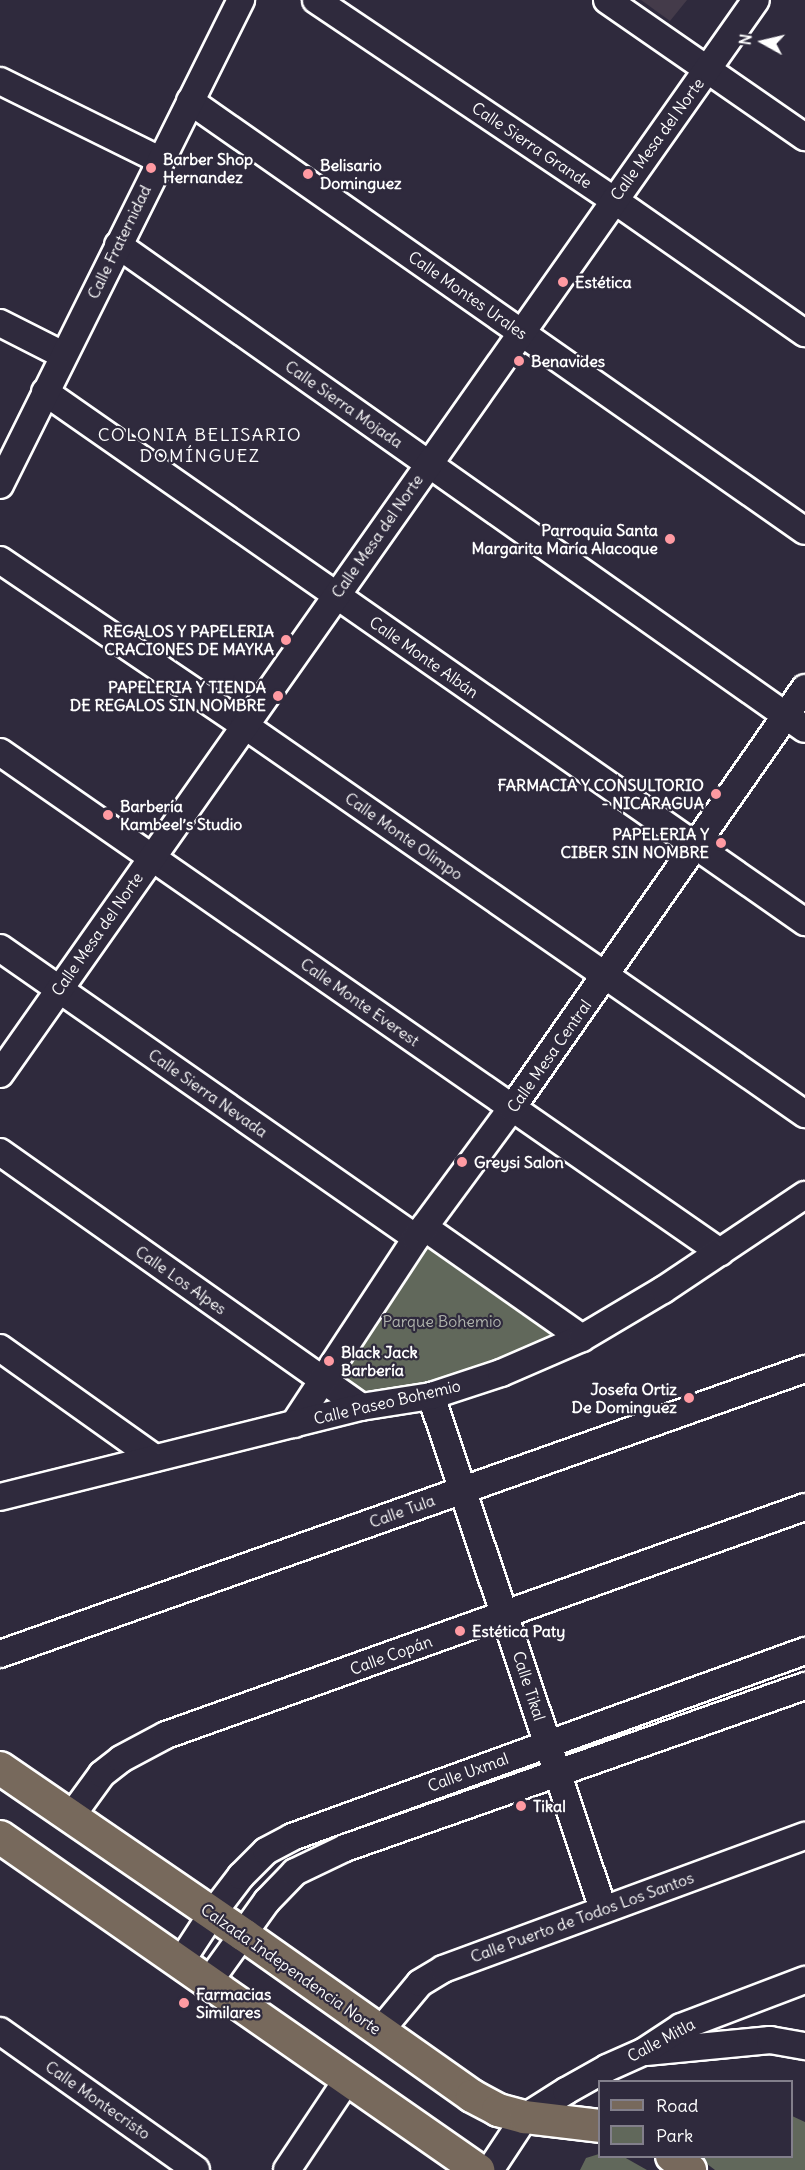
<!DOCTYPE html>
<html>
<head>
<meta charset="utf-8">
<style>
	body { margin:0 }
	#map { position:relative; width:805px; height:2170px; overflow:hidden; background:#2f2a3d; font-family:Delius,sans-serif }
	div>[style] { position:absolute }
	.built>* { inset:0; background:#443b4a }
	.green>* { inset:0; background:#61685b }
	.roads { filter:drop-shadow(2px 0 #fff) drop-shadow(-2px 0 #fff) drop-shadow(0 2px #fff) drop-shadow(0 -2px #fff) }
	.minor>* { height:26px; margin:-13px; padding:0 13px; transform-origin:13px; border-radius:13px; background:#2f2a3d }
	.major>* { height:32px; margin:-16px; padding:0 16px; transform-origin:16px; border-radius:16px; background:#77695c }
	.dots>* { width:16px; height:16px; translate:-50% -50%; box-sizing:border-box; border:3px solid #2f2a3d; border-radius:50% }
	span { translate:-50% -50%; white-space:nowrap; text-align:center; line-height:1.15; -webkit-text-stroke:4.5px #2f2a3d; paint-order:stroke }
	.street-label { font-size:16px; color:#fff }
	.poi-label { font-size:16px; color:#fff; font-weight:700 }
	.left { translate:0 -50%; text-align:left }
	.right { translate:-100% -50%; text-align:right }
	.park-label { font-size:16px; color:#b0b4ad }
	.neighbourhood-label { font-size:18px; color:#fff; letter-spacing:1.5px }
	.legend { position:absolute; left:598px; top:2080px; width:195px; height:78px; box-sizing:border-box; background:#2f2a3d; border:2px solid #827f8b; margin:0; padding:8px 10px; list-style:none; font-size:18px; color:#fff }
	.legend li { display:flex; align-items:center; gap:12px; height:30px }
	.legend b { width:30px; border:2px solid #827f8b }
	.north { position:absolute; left:733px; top:12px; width:60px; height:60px; -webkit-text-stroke:4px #2f2a3d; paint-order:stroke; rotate:278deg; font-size:16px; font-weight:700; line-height:24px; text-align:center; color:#fff }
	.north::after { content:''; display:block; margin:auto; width:21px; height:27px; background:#fff; clip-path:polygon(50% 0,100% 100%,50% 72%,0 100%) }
</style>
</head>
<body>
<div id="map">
	<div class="built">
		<i style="clip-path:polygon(641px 0,687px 0,670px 21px)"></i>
	</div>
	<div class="green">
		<i style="clip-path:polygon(426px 1233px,573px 1337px,489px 1373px,360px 1399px,339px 1372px)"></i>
		<i style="clip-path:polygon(792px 2116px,805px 2122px,805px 2170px,715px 2170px,698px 2157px,792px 2156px)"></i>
		<i style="clip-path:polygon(599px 2154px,600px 2156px,624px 2157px,647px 2170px,580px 2170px,586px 2158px)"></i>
	</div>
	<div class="roads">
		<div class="minor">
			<i style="left:316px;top:0;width:359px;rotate:33.9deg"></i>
			<i style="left:614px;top:200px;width:233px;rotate:34.9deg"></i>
			<i style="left:607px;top:0;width:241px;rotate:34.7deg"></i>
			<i style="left:0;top:81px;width:178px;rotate:26.3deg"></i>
			<i style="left:190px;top:101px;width:750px;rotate:34.96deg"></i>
			<i style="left:118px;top:245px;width:840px;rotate:35.17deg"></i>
			<i style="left:0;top:323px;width:71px;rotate:26.9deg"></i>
			<i style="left:45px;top:392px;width:927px;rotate:34.89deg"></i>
			<i style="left:0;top:485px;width:542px;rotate:-63.58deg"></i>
			<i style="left:0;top:560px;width:295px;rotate:34.1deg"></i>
			<i style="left:244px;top:725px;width:683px;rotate:34.74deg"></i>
			<i style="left:0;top:752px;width:877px;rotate:34.78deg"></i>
			<i style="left:0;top:948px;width:507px;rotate:34.88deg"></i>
			<i style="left:0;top:1074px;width:1313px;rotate:-54.86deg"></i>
			<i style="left:0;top:1152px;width:442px;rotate:35.2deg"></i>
			<i style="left:424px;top:1227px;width:193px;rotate:35.1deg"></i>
			<i style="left:0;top:1348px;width:190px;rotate:35.4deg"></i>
			<i style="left:431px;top:1396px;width:541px;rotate:71.46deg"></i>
			<i style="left:294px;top:1424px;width:222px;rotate:-56.7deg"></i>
			<i style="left:416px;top:1238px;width:162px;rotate:-53.6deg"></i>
			<i style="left:512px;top:1108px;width:512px;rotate:-55.1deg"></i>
			<i style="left:0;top:1497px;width:372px;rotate:-14deg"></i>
			<i style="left:361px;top:1407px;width:71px;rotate:-8.9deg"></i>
			<i style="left:431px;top:1396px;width:74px;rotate:-18.2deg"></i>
			<i style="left:501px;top:1373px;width:88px;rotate:-23.4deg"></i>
			<i style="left:582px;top:1338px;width:94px;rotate:-30.7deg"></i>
			<i style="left:663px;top:1290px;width:171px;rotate:-33.8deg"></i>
			<i style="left:0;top:1654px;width:854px;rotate:-19.5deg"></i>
			<i style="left:70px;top:1818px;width:54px;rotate:-54deg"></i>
			<i style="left:102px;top:1774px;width:24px;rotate:-38deg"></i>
			<i style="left:121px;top:1759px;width:51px;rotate:-28.1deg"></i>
			<i style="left:166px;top:1735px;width:678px;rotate:-19.64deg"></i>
			<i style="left:180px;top:1963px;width:59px;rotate:-56.9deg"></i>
			<i style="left:212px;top:1914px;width:48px;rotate:-52.7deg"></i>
			<i style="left:241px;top:1876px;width:35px;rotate:-45deg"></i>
			<i style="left:266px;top:1851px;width:30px;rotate:-28deg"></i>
			<i style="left:292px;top:1837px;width:546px;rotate:-19.93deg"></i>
			<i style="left:208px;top:1983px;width:101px;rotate:-54.3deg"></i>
			<i style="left:267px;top:1901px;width:40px;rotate:-46deg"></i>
			<i style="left:295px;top:1872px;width:55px;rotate:-25.6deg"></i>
			<i style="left:345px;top:1848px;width:488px;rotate:-19.4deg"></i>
			<i style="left:0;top:2031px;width:240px;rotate:35.3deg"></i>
			<i style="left:380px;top:2031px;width:62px;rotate:-50.2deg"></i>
			<i style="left:420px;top:1983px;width:27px;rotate:-31deg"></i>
			<i style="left:443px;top:1969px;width:386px;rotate:-20.2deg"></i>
			<i style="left:646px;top:2052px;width:125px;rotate:-5.5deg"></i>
			<i style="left:770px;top:2040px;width:36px;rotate:10deg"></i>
			<i style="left:287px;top:2170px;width:108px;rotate:-56.3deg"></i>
			<i style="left:490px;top:2170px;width:64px;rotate:-56.6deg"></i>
			<i style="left:525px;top:2117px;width:49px;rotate:-32.4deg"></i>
			<i style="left:566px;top:2091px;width:47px;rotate:-29.3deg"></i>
			<i style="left:607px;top:2068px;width:39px;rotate:-24deg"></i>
			<i style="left:643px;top:2052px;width:45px;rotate:-33.3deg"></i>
			<i style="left:681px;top:2027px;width:133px;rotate:-20.8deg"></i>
		</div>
		<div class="major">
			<i style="left:0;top:1768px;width:296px;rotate:34.4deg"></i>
			<i style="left:244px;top:1935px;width:279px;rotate:35.2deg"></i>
			<i style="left:472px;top:2096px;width:30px;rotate:28deg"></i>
			<i style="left:498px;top:2110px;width:28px;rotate:15deg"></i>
			<i style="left:525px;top:2117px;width:76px;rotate:6.8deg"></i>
			<i style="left:0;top:1837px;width:583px;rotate:34.86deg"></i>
			<i style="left:672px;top:2156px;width:23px;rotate:38deg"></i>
		</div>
	</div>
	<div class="dots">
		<i style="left:151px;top:168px;background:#ff9aa2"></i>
		<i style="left:308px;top:174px;background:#ff9aa2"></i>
		<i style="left:563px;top:282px;background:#ff9aa2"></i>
		<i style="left:519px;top:361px;background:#ff9aa2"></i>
		<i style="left:670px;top:539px;background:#ff9aa2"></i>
		<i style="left:286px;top:640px;background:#ff9aa2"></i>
		<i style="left:278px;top:696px;background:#ff9aa2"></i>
		<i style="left:716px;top:794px;background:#ff9aa2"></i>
		<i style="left:108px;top:815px;background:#ff9aa2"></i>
		<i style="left:721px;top:843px;background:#ff9aa2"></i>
		<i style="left:462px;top:1162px;background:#ff9aa2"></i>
		<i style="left:329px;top:1361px;background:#ff9aa2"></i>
		<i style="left:689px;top:1398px;background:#ff9aa2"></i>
		<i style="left:460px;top:1631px;background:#ff9aa2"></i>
		<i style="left:521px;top:1806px;background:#ff9aa2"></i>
		<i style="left:184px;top:2003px;background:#ff9aa2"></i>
	</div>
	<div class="street-label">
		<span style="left:657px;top:139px;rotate:-54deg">Calle Mesa del Norte</span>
		<span style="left:532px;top:145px;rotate:34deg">Calle Sierra Grande</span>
		<span style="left:119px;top:242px;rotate:-64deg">Calle Fraternidad</span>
		<span style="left:468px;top:295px;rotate:35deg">Calle Montes Urales</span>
		<span style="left:344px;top:404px;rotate:35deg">Calle Sierra Mojada</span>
		<span style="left:377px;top:536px;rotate:-55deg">Calle Mesa del Norte</span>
		<span style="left:424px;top:657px;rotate:35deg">Calle Monte Albán</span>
		<span style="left:404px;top:836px;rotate:35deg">Calle Monte Olimpo</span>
		<span style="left:97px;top:934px;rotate:-55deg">Calle Mesa del Norte</span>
		<span style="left:360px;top:1002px;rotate:35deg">Calle Monte Everest</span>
		<span style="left:549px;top:1056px;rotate:-55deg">Calle Mesa Central</span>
		<span style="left:208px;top:1093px;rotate:35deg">Calle Sierra Nevada</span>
		<span style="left:181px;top:1280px;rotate:35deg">Calle Los Alpes</span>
		<span style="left:387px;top:1402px;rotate:-13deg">Calle Paseo Bohemio</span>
		<span style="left:402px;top:1511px;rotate:-20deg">Calle Tula</span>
		<span style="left:391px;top:1655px;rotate:-20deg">Calle Copán</span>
		<span style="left:529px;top:1686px;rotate:72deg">Calle Tikal</span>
		<span style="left:468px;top:1772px;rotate:-20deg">Calle Uxmal</span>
		<span style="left:582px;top:1917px;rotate:-20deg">Calle Puerto de Todos Los Santos</span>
		<span style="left:291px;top:1969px;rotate:35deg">Calzada Independencia Norte</span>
		<span style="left:661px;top:2040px;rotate:-28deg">Calle Mitla</span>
		<span style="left:98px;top:2100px;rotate:35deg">Calle Montecristo</span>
	</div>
	<div class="poi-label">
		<span class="left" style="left:163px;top:168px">Barber Shop<br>Hernandez</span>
		<span class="left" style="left:320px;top:174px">Belisario<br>Dominguez</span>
		<span class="left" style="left:575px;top:282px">Estética</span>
		<span class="left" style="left:531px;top:361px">Benavides</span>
		<span class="right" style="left:658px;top:539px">Parroquia Santa<br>Margarita María Alacoque</span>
		<span class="right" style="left:274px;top:640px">REGALOS Y PAPELERIA<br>CRACIONES DE MAYKA</span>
		<span class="right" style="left:266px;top:696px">PAPELERIA Y TIENDA<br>DE REGALOS SIN NOMBRE</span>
		<span class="right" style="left:704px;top:794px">FARMACIA Y CONSULTORIO<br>- NICARAGUA</span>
		<span class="left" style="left:120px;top:815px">Barbería<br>Kambeel’s Studio</span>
		<span class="right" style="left:709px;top:843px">PAPELERIA Y<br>CIBER SIN NOMBRE</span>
		<span class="left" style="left:474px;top:1162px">Greysi Salon</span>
		<span class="left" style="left:341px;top:1361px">Black Jack<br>Barbería</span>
		<span class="right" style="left:677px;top:1398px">Josefa Ortiz<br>De Dominguez</span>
		<span class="left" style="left:472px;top:1631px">Estética Paty</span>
		<span class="left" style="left:533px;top:1806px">Tikal</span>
		<span class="left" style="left:196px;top:2003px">Farmacias<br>Similares</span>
	</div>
	<div class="park-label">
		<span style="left:442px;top:1321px">Parque Bohemio</span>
	</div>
	<div class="neighbourhood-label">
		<span style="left:200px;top:446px">COLONIA BELISARIO<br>DOMÍNGUEZ</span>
	</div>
	<ul class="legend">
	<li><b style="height:8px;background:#77695c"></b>Road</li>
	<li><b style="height:16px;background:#61685b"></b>Park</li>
	</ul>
	<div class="north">N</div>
</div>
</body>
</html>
